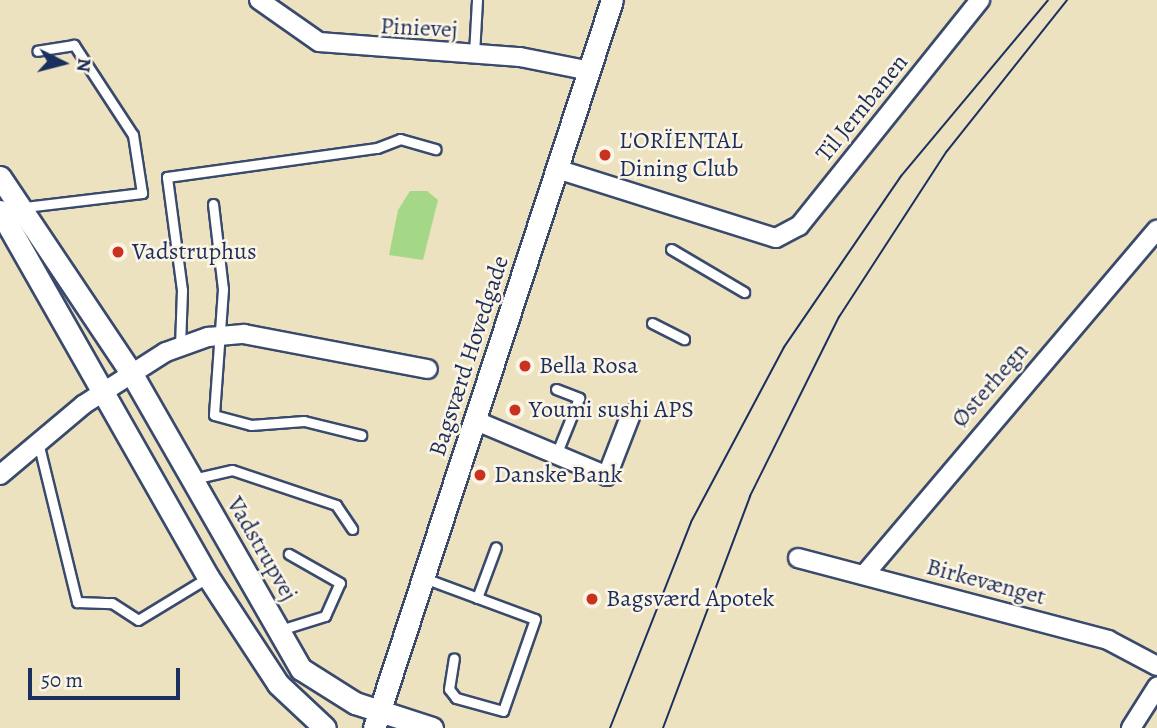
<!DOCTYPE html>
<html>
<head>
<meta charset="utf-8">
<style>
	body { margin:0 }
	#map { position:relative; width:1157px; height:728px; overflow:hidden; background:#ede2c0; font-family:Alegreya,serif }
	div>[style] { position:absolute }
	.green>* { inset:0; background:#a4d786 }
	.roads { filter:drop-shadow(2px 0 #3a4a6d) drop-shadow(-2px 0 #3a4a6d) drop-shadow(0 2px #3a4a6d) drop-shadow(0 -2px #3a4a6d) }
	.service>* { height:9px; margin:-4.5px; padding:0 4.5px; transform-origin:4.5px; border-radius:4.5px; background:#fff }
	.minor>* { height:18px; margin:-9px; padding:0 9px; transform-origin:9px; border-radius:9px; background:#fff }
	.tertiary>* { height:21px; margin:-10.5px; padding:0 10.5px; transform-origin:10.5px; border-radius:10.5px; background:#fff }
	.tram>* { height:2px; margin:-1px; padding:0 1px; transform-origin:1px; border-radius:1px; background:#1b2f5e }
	.dots>* { width:19px; height:19px; translate:-50% -50%; box-sizing:border-box; border:4px solid #fcf5e5; border-radius:50% }
	span { translate:-50% -50%; white-space:nowrap; text-align:center; line-height:1.15; -webkit-text-stroke:5px #fcf5e5; paint-order:stroke }
	.street-label { font-size:24px; color:#1b2f5e }
	.poi-label { font-size:24px; color:#1b2f5e }
	.left { translate:0 -50%; text-align:left }
	.north { position:absolute; left:28px; top:28px; width:70px; height:70px; -webkit-text-stroke:5px #fcf5e5; paint-order:stroke; rotate:96deg; font-size:19px; font-weight:700; line-height:28px; text-align:center; color:#1b2f5e }
	.north::after { content:''; display:block; margin:auto; width:24px; height:32px; background:#1b2f5e; clip-path:polygon(50% 0,100% 100%,50% 72%,0 100%) }
	.scale { position:absolute; left:28px; top:668px; width:152px; height:32px; box-sizing:border-box; border:4px solid #1b2f5e; border-top:0; padding-left:9px; font-size:21px; line-height:24px; white-space:nowrap; color:#1b2f5e; -webkit-text-stroke:5px #fcf5e5; paint-order:stroke }
</style>
</head>
<body>
<div id="map">
	<div class="green">
		<i style="clip-path:polygon(410px 191px,427px 191px,438px 200px,423px 260px,389px 255px,398px 210px)"></i>
	</div>
	<div class="roads">
		<div class="service">
			<i style="left:474px;top:54px;width:54px;rotate:-86.8deg"></i>
			<i style="left:213px;top:204px;width:86px;rotate:83.3deg"></i>
			<i style="left:223px;top:289px;width:126px;rotate:94.1deg"></i>
			<i style="left:214px;top:415px;width:38px;rotate:15deg"></i>
			<i style="left:251px;top:425px;width:53px;rotate:-4.3deg"></i>
			<i style="left:304px;top:421px;width:59px;rotate:13.8deg"></i>
			<i style="left:25px;top:207px;width:118px;rotate:-6.8deg"></i>
			<i style="left:142px;top:193px;width:59px;rotate:-98.8deg"></i>
			<i style="left:133px;top:135px;width:108px;rotate:-123.2deg"></i>
			<i style="left:74px;top:45px;width:37px;rotate:171deg"></i>
			<i style="left:671px;top:249px;width:85px;rotate:30.5deg"></i>
			<i style="left:652px;top:323px;width:36px;rotate:27deg"></i>
			<i style="left:180px;top:347px;width:57px;rotate:-88deg"></i>
			<i style="left:182px;top:290px;width:114px;rotate:-97.6deg"></i>
			<i style="left:167px;top:177px;width:212px;rotate:-7.9deg"></i>
			<i style="left:377px;top:148px;width:25px;rotate:-21deg"></i>
			<i style="left:400px;top:139px;width:37px;rotate:16deg"></i>
			<i style="left:556px;top:389px;width:25px;rotate:21deg"></i>
			<i style="left:579px;top:398px;width:61px;rotate:112deg"></i>
			<i style="left:38px;top:442px;width:165px;rotate:76.3deg"></i>
			<i style="left:77px;top:602px;width:35px;rotate:2deg"></i>
			<i style="left:112px;top:603px;width:31px;rotate:33deg"></i>
			<i style="left:138px;top:620px;width:81px;rotate:-31.3deg"></i>
			<i style="left:193px;top:479px;width:40px;rotate:-13deg"></i>
			<i style="left:232px;top:470px;width:110px;rotate:18.6deg"></i>
			<i style="left:336px;top:505px;width:29px;rotate:56deg"></i>
			<i style="left:424px;top:578px;width:118px;rotate:20.3deg"></i>
			<i style="left:535px;top:619px;width:97px;rotate:109.2deg"></i>
			<i style="left:503px;top:711px;width:49px;rotate:-164.5deg"></i>
			<i style="left:456px;top:698px;width:11px;rotate:-128deg"></i>
			<i style="left:449px;top:689px;width:31px;rotate:-81deg"></i>
			<i style="left:477px;top:598px;width:54px;rotate:-69.6deg"></i>
			<i style="left:280px;top:630px;width:47px;rotate:-17.3deg"></i>
			<i style="left:325px;top:616px;width:36px;rotate:-66deg"></i>
			<i style="left:340px;top:583px;width:59px;rotate:-150.4deg"></i>
		</div>
		<div class="minor">
			<i style="left:259px;top:0;width:73px;rotate:35deg"></i>
			<i style="left:319px;top:42px;width:202px;rotate:4.3deg"></i>
			<i style="left:520px;top:57px;width:71px;rotate:11.3deg"></i>
			<i style="left:560px;top:170px;width:226px;rotate:17.5deg"></i>
			<i style="left:776px;top:238px;width:26px;rotate:-28deg"></i>
			<i style="left:799px;top:226px;width:290px;rotate:-51.3deg"></i>
			<i style="left:474px;top:420px;width:144px;rotate:22.8deg"></i>
			<i style="left:607px;top:476px;width:66px;rotate:-68.8deg"></i>
			<i style="left:0;top:475px;width:109px;rotate:-40.1deg"></i>
			<i style="left:83px;top:405px;width:98px;rotate:-32.6deg"></i>
			<i style="left:166px;top:352px;width:45px;rotate:-19.7deg"></i>
			<i style="left:208px;top:337px;width:36px;rotate:-5deg"></i>
			<i style="left:244px;top:334px;width:187px;rotate:10.8deg"></i>
			<i style="left:798px;top:558px;width:321px;rotate:14.8deg"></i>
			<i style="left:1108px;top:640px;width:55px;rotate:28deg"></i>
			<i style="left:864px;top:575px;width:453px;rotate:-49.7deg"></i>
			<i style="left:1131px;top:728px;width:49px;rotate:-57.6deg"></i>
		</div>
		<div class="tertiary">
			<i style="left:0;top:177px;width:239px;rotate:56.2deg"></i>
			<i style="left:133px;top:376px;width:338px;rotate:60.2deg"></i>
			<i style="left:301px;top:669px;width:64px;rotate:32.2deg"></i>
			<i style="left:355px;top:703px;width:81px;rotate:18deg"></i>
			<i style="left:0;top:211px;width:421px;rotate:60.4deg"></i>
			<i style="left:208px;top:577px;width:128px;rotate:56.8deg"></i>
			<i style="left:278px;top:684px;width:64px;rotate:43.1deg"></i>
			<i style="left:374px;top:728px;width:766px;rotate:-71.9deg"></i>
		</div>
	</div>
	<div class="tram">
		<i style="left:610px;top:728px;width:221px;rotate:-68.5deg"></i>
		<i style="left:691px;top:522px;width:198px;rotate:-62deg"></i>
		<i style="left:784px;top:347px;width:207px;rotate:-55.6deg"></i>
		<i style="left:901px;top:176px;width:229px;rotate:-50.1deg"></i>
		<i style="left:663px;top:728px;width:248px;rotate:-69.4deg"></i>
		<i style="left:750px;top:496px;width:200px;rotate:-63.6deg"></i>
		<i style="left:839px;top:317px;width:198px;rotate:-57deg"></i>
		<i style="left:947px;top:151px;width:193px;rotate:-51.5deg"></i>
	</div>
	<div class="dots">
		<i style="left:605px;top:155px;background:#c8321e"></i>
		<i style="left:118px;top:252px;background:#c8321e"></i>
		<i style="left:525px;top:366px;background:#c8321e"></i>
		<i style="left:515px;top:410px;background:#c8321e"></i>
		<i style="left:480px;top:475px;background:#c8321e"></i>
		<i style="left:592px;top:599px;background:#c8321e"></i>
	</div>
	<div class="street-label">
		<span style="left:419px;top:28px;rotate:3deg">Pinievej</span>
		<span style="left:862px;top:108px;rotate:-51deg">Til Jernbanen</span>
		<span style="left:469px;top:356px;rotate:-72deg">Bagsværd Hovedgade</span>
		<span style="left:990px;top:385px;rotate:-49deg">Østerhegn</span>
		<span style="left:262px;top:549px;rotate:60deg">Vadstrupvej</span>
		<span style="left:986px;top:582px;rotate:15deg">Birkevænget</span>
	</div>
	<div class="poi-label">
		<span class="left" style="left:619px;top:155px">L'ORÏENTAL<br>Dining Club</span>
		<span class="left" style="left:132px;top:252px">Vadstruphus</span>
		<span class="left" style="left:539px;top:366px">Bella Rosa</span>
		<span class="left" style="left:529px;top:410px">Youmi sushi APS</span>
		<span class="left" style="left:494px;top:475px">Danske Bank</span>
		<span class="left" style="left:606px;top:599px">Bagsværd Apotek</span>
	</div>
	<div class="north">N</div>
	<div class="scale">50 m</div>
</div>
</body>
</html>
